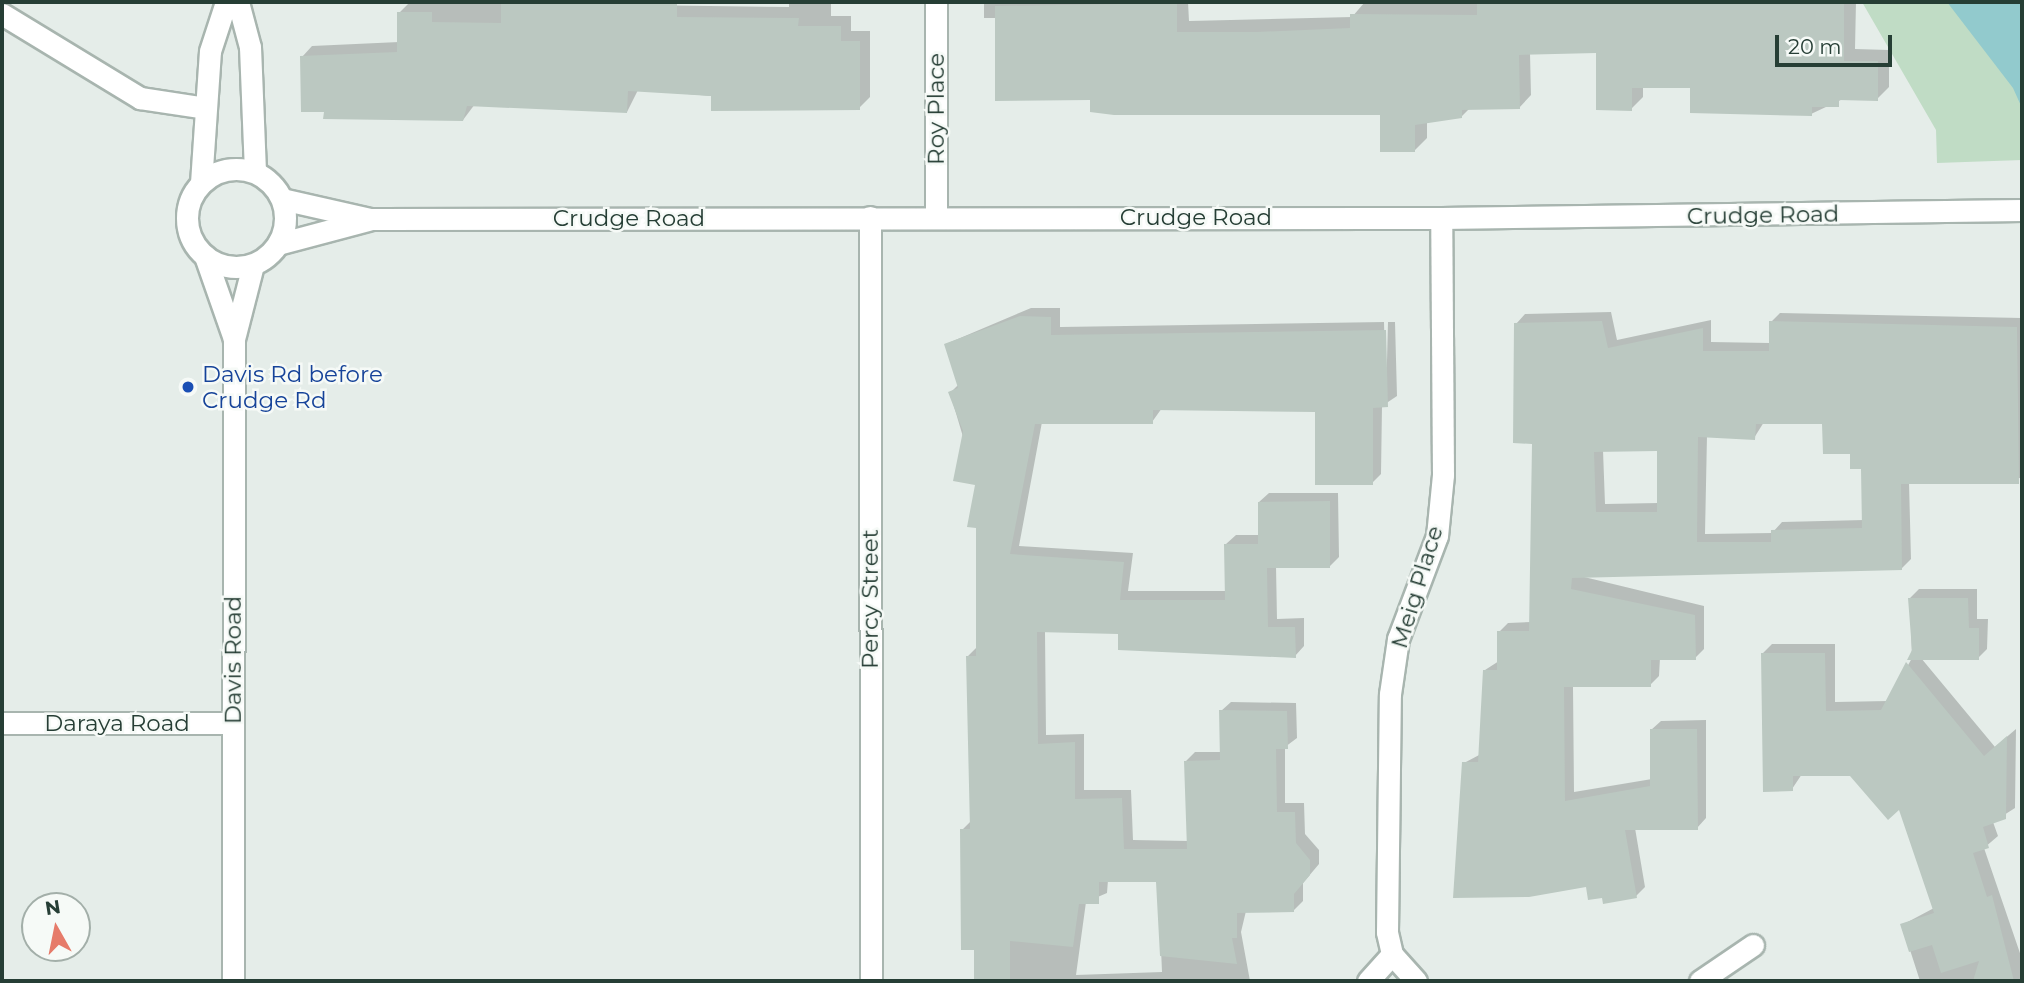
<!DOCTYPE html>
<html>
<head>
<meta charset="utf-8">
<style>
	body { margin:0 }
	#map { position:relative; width:2024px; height:983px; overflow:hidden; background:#e5ede9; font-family:Montserrat,sans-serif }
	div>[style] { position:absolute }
	.green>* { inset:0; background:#c0dcc5 }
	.water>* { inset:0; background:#92cacd }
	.shadow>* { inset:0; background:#0003 }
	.building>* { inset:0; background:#bbc8c1 }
	.roads { filter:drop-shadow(2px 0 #a8b5af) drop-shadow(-2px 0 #a8b5af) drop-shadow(0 2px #a8b5af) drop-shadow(0 -2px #a8b5af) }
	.minor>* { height:21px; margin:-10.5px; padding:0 10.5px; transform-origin:10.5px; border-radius:10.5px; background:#fff }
	.minor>.ring { margin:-10.5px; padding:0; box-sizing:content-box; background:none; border:21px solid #fff; border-radius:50% }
	.dots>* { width:19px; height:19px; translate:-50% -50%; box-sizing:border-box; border:4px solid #f6faf7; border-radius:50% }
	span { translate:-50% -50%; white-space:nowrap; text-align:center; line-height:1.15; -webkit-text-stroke:5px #f6faf7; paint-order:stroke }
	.street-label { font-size:23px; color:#263e35 }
	.transit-label { font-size:23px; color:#164399 }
	.left { translate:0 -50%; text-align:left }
	.frame { position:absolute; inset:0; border:4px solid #263e35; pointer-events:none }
	.north { position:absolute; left:21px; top:892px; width:70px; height:70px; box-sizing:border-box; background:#f6faf7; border:2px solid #a3afa9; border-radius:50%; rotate:351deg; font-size:19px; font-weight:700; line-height:28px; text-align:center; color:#263e35 }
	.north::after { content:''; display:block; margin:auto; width:24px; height:32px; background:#e67b6a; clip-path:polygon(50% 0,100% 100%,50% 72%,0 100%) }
	.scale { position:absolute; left:1775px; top:35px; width:117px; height:32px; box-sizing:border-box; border:4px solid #263e35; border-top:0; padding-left:9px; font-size:21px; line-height:24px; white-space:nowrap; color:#263e35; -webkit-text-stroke:5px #f6faf7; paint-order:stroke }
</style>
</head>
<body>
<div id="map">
	<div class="green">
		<i style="clip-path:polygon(1862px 2px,2022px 2px,2022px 160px,1937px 163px,1936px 130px)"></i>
	</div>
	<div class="water">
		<i style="clip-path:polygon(1947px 2px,2022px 2px,2022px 108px,2013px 88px)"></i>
	</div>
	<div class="shadow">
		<i style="clip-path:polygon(410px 2px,789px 7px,789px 2px,831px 2px,831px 16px,851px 16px,851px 31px,870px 31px,870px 97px,859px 108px,638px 90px,627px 112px,475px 104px,463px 120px,325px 110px,302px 57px,312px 46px,399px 42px,399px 13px)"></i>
		<i style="clip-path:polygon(984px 2px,1188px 2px,1189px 21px,1352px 17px,1364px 3px,1856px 2px,1855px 49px,1889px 50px,1889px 87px,1877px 99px,1845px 98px,1811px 114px,1692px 86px,1643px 86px,1643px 97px,1631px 109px,1598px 52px,1530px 53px,1531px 95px,1519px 108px,1470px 108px,1461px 117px,1427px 121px,1427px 138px,1415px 150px,1382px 113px,1092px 98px,996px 18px,984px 18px)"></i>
		<i style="clip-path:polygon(evenodd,1031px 308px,1060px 308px,1060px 327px,1384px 322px,1386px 399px,1388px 322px,1395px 322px,1397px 396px,1382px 406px,1381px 474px,1372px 483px,1317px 410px,1162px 408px,1152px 422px,1042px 422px,1019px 546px,1133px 553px,1128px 591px,1226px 591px,1226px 544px,1236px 535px,1260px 535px,1259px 502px,1269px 493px,1338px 493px,1339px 557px,1330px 566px,1276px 566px,1277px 619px,1304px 618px,1304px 646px,1295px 656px,1120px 633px,1045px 631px,1046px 735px,1084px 734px,1084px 790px,1131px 790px,1133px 840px,1189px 841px,1186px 761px,1195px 752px,1222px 752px,1221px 711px,1231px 702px,1296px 703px,1297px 738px,1285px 747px,1285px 803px,1304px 803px,1305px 834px,1319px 850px,1319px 864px,1303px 883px,1303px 901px,1294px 910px,1246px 911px,1241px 932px,1250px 981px,996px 981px,962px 830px,971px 821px,968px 656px,977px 647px,977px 484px,950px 393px,959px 384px,946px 344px,1031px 308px,1108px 880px,1158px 880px,1162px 972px,1076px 975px,1086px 902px,1107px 893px,1108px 880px)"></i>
		<i style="clip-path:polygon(evenodd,1611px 312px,1617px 340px,1711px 320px,1711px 342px,1770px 343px,1771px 322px,1780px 313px,2022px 318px,2022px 478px,1909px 482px,1911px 559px,1902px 568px,1580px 576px,1704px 606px,1704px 649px,1695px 658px,1660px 658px,1659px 676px,1650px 685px,1573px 686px,1574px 792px,1652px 779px,1651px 730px,1661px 721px,1706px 720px,1706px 818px,1697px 828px,1635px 828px,1645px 887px,1636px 896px,1603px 896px,1588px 885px,1464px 763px,1481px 754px,1485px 670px,1499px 661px,1499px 632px,1508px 623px,1531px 622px,1533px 442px,1516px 324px,1525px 314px,1611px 312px,1764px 422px,1824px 423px,1863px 467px,1864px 520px,1782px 522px,1772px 533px,1705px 534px,1707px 436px,1754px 438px,1764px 422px,1611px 312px,1659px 449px,1658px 503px,1605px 504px,1603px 450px,1659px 449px)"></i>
		<i style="clip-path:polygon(1919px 589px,1977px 589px,1977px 619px,1988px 619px,1987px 649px,1978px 658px,1921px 658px,1995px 747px,2016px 729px,2015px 808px,1993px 822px,1998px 836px,1984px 848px,2022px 959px,2022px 981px,1920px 981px,1902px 925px,1934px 908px,1900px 807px,1851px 774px,1802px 774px,1792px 789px,1762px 654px,1772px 644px,1835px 644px,1835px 702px,1888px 701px,1912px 658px,1910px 598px)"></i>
	</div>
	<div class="building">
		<i style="clip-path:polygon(501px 2px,677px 2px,677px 17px,799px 18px,798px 26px,841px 26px,841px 41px,860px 41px,860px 110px,711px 111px,711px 96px,628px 91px,627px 113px,467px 106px,463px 121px,323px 119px,324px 112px,301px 112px,300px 56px,397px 52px,397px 12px,432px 12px,432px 22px,501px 23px)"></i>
		<i style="clip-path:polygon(1477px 2px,1844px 2px,1844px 61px,1878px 61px,1878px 101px,1839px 100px,1839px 107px,1812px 107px,1812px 116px,1690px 113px,1690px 88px,1632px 88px,1632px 111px,1596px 110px,1596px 53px,1519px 55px,1520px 109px,1462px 110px,1462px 118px,1415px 125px,1415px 152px,1380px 152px,1380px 115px,1114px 115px,1090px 112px,1090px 100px,995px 101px,995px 6px,1177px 3px,1177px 32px,1257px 32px,1350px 28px,1350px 14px,1477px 15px)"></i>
		<i style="clip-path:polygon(1020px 316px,1051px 317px,1051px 335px,1386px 330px,1388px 407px,1373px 408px,1373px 485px,1315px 485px,1315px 412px,1153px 410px,1153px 424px,1035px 424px,1010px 554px,1124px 562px,1120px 600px,1225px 600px,1224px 544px,1258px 544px,1258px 502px,1330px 501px,1330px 568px,1267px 568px,1268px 627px,1295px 627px,1296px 658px,1118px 650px,1118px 634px,1037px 632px,1038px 744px,1075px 742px,1075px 799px,1122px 798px,1124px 849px,1187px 849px,1184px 761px,1220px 760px,1219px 710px,1287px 711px,1288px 749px,1276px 749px,1277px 812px,1295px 812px,1296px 843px,1310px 860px,1310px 875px,1294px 894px,1294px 912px,1237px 913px,1237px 938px,1232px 938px,1237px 964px,1160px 956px,1156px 882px,1099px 882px,1099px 904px,1079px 904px,1073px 947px,1010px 941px,1010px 979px,974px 980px,974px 950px,961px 950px,960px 829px,970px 829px,966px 656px,976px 656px,976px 528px,967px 527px,975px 485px,953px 481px,963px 431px,948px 392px,958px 388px,944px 344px)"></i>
		<i style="clip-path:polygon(evenodd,1602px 321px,1608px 348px,1703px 328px,1703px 351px,1769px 351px,1769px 321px,2017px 327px,2019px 484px,1901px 484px,1902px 570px,1572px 578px,1571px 589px,1695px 615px,1696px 660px,1651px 660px,1651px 687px,1564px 687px,1565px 801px,1650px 786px,1650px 729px,1697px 729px,1698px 830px,1625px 830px,1637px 898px,1603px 904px,1602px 898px,1588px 900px,1586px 887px,1529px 897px,1453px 898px,1462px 762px,1478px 762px,1483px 670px,1497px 670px,1497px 631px,1529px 631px,1532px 444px,1513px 443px,1514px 323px,1602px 321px,1756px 424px,1822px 424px,1823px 454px,1850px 454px,1850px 469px,1861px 469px,1862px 528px,1771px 530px,1771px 542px,1697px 542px,1698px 437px,1755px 440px,1756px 424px,1602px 321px,1657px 451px,1657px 512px,1596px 512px,1594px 452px,1657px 451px)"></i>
		<i style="clip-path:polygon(1908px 598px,1968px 598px,1969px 628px,1979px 628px,1979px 660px,1907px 660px,1912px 650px)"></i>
		<i style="clip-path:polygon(1761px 653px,1825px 653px,1826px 711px,1881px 710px,1906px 662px,1984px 756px,2007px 736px,2006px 819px,1983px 827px,1989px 848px,1973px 853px,1987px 897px,1992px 895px,2014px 981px,1973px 981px,1979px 961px,1941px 973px,1932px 945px,1909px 952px,1900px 924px,1934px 913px,1899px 810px,1888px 820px,1850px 776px,1793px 776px,1793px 791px,1763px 792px)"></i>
	</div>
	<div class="roads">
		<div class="minor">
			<i style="left:238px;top:2px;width:47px;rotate:75.1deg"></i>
			<i style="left:250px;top:47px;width:125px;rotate:87.7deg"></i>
			<i style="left:2px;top:14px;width:162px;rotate:31.3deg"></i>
			<i style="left:140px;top:98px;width:66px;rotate:8.7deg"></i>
			<i class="ring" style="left:187px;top:169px;width:77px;height:77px"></i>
			<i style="left:201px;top:183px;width:132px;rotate:-86.1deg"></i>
			<i style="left:210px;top:51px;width:52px;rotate:-71.9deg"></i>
			<i style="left:282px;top:199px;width:90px;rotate:12.8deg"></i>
			<i style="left:370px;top:219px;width:1071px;rotate:-0.05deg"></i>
			<i style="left:1441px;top:218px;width:581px;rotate:-0.79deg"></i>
			<i style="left:936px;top:216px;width:214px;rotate:-90deg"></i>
			<i style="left:870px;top:217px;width:764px;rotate:89.93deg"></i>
			<i style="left:278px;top:244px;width:93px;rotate:-14.9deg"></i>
			<i style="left:205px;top:256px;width:88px;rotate:70.7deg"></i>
			<i style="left:2px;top:723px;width:231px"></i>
			<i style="left:233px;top:981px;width:642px;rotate:-89.91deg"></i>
			<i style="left:234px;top:339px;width:76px;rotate:-75.6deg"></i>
			<i style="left:1368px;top:981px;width:36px;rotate:-48deg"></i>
			<i style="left:1416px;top:981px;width:36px;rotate:-132deg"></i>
			<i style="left:1392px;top:954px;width:23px;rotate:-103deg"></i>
			<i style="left:1387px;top:932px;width:238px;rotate:-89.3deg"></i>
			<i style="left:1390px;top:694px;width:56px;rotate:-81.7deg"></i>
			<i style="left:1398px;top:639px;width:110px;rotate:-69.3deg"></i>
			<i style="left:1437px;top:536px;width:61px;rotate:-84.4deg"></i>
			<i style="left:1443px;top:475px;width:257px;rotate:-90.4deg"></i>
			<i style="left:1700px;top:981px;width:64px;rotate:-34.2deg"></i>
		</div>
	</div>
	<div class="dots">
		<i style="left:188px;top:387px;background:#1a4fb4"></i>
	</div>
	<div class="street-label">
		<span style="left:936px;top:109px;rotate:-90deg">Roy Place</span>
		<span style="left:1763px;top:215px;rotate:-1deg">Crudge Road</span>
		<span style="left:1196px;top:217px">Crudge Road</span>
		<span style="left:629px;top:218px">Crudge Road</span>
		<span style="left:1417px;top:587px;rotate:-73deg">Meig Place</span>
		<span style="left:870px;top:599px;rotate:-90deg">Percy Street</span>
		<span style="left:233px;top:660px;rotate:-90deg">Davis Road</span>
		<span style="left:117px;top:723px">Daraya Road</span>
	</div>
	<div class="transit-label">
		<span class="left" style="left:202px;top:387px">Davis Rd before<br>Crudge Rd</span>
	</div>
	<div class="frame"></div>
	<div class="north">N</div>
	<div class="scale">20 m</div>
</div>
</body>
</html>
